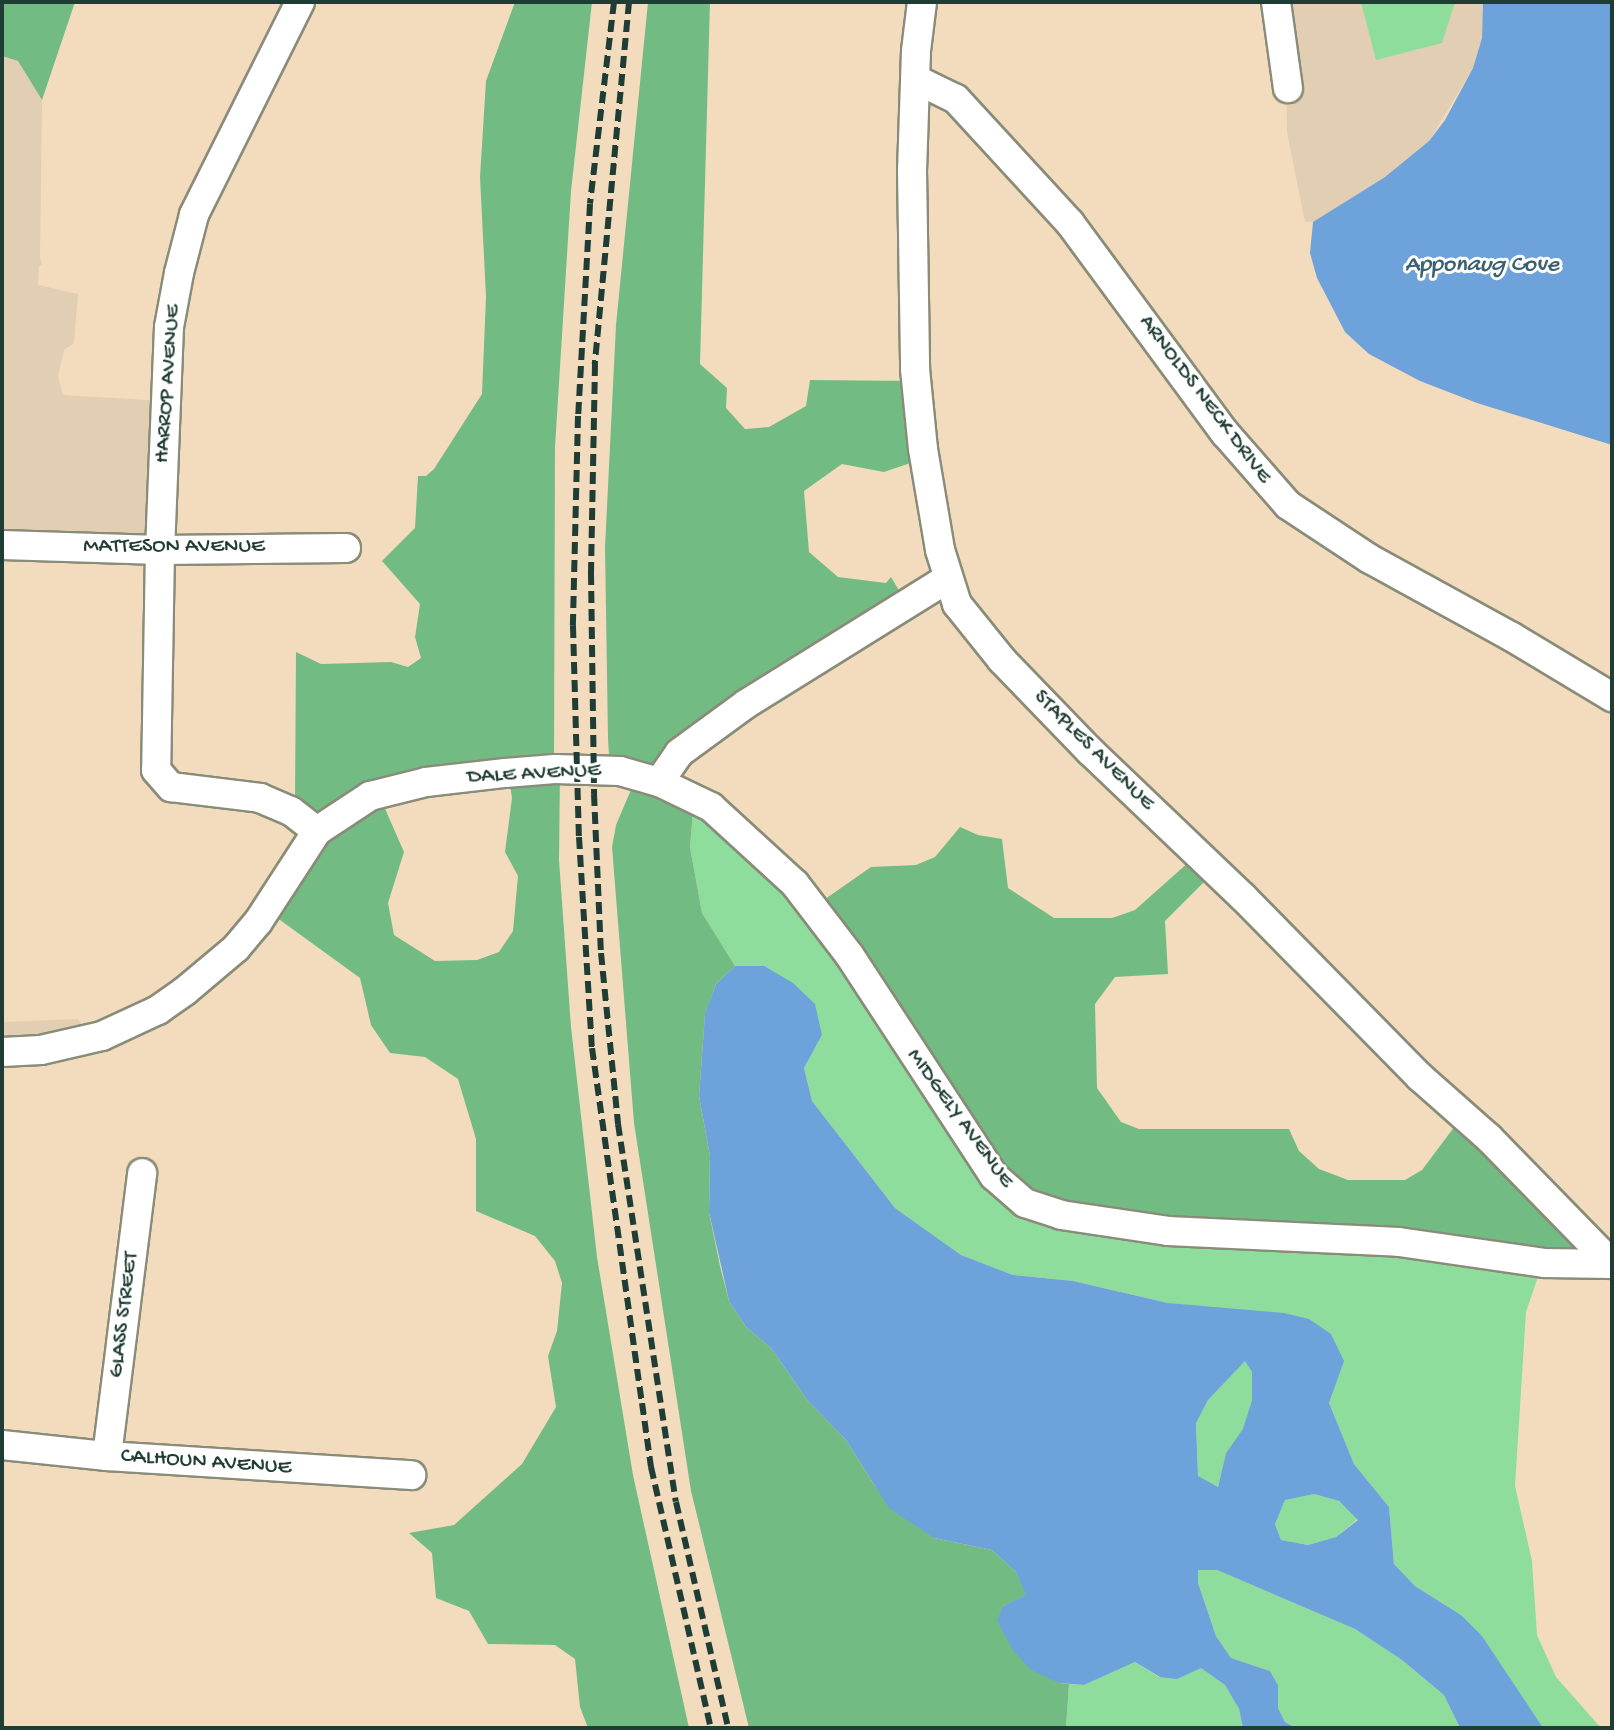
<!DOCTYPE html>
<html>
<head>
<meta charset="utf-8">
<style>
	body { margin:0 }
	#map { position:relative; width:1614px; height:1730px; overflow:hidden; background:#f3dcbd; font-family:"Gochi Hand",sans-serif }
	div>[style] { position:absolute }
	.built>* { inset:0; background:#e1ceb3 }
	.green>* { inset:0; background:#8edd9c }
	.forest>* { inset:0; background:#72bc84 }
	.water>* { inset:0; background:#6ea2da }
	.roads { filter:drop-shadow(2px 0 #898c78) drop-shadow(-2px 0 #898c78) drop-shadow(0 2px #898c78) drop-shadow(0 -2px #898c78) }
	.street>* { height:28px; margin:-14px; padding:0 14px; transform-origin:14px; border-radius:14px; background:#fff }
	.rail>* { height:6px; margin-top:-3px; transform-origin:0; background:repeating-linear-gradient(90deg,#1f3d34 0 12px,transparent 0 18px) }
	span { translate:-50% -50%; white-space:nowrap; text-align:center; line-height:1.15; -webkit-text-stroke:6px #fff; paint-order:stroke }
	.street-label { font-size:22px; color:#1f3d34 }
	.water-label { font-size:24px; color:#3b606e; font-style:italic }
	.frame { position:absolute; inset:0; border:4px solid #1f3d34; pointer-events:none }
</style>
</head>
<body>
<div id="map">
	<div class="built">
		<i style="clip-path:polygon(1280px 2px,1483px 2px,1482px 38px,1473px 68px,1429px 141px,1385px 177px,1313px 222px,1305px 222px,1287px 132px,1286px 38px)"></i>
		<i style="clip-path:polygon(2px 56px,18px 61px,42px 100px,40px 258px,42px 264px,39px 266px,38px 285px,78px 294px,74px 343px,64px 350px,58px 376px,63px 395px,164px 401px,160px 550px,2px 542px)"></i>
		<i style="clip-path:polygon(78px 1019px,88px 1036px,2px 1049px,2px 1022px)"></i>
	</div>
	<div class="green">
		<i style="clip-path:polygon(1361px 2px,1455px 2px,1442px 43px,1376px 60px)"></i>
		<i style="clip-path:polygon(694px 800px,814px 902px,990px 1169px,1541px 1268px,1526px 1312px,1515px 1486px,1532px 1561px,1537px 1635px,1556px 1677px,1601px 1728px,1543px 1728px,1461px 1615px,1415px 1586px,1394px 1564px,1389px 1507px,1354px 1464px,1329px 1403px,1343px 1361px,1309px 1319px,1168px 1303px,1073px 1281px,1013px 1275px,961px 1255px,895px 1208px,812px 1101px,804px 1068px,822px 1035px,764px 966px,735px 966px,702px 913px,690px 847px)"></i>
		<i style="clip-path:polygon(1245px 1360px,1252px 1372px,1252px 1400px,1244px 1429px,1226px 1453px,1218px 1487px,1198px 1477px,1196px 1422px,1208px 1400px)"></i>
		<i style="clip-path:polygon(1314px 1494px,1339px 1501px,1358px 1519px,1336px 1537px,1308px 1545px,1281px 1540px,1275px 1524px,1285px 1499px)"></i>
		<i style="clip-path:polygon(1198px 1569px,1217px 1570px,1355px 1629px,1402px 1660px,1444px 1695px,1460px 1728px,1296px 1728px,1285px 1722px,1278px 1708px,1278px 1685px,1270px 1671px,1231px 1658px,1216px 1636px,1198px 1583px)"></i>
		<i style="clip-path:polygon(1135px 1662px,1159px 1677px,1200px 1667px,1225px 1685px,1239px 1709px,1243px 1728px,1066px 1728px,1069px 1684px,1084px 1685px)"></i>
	</div>
	<div class="forest">
		<i style="clip-path:polygon(2px 2px,75px 2px,42px 100px,18px 61px,2px 56px)"></i>
		<i style="clip-path:polygon(evenodd,515px 2px,592px 2px,571px 191px,555px 447px,554px 766px,560px 772px,559px 860px,571px 1027px,597px 1257px,633px 1475px,689px 1728px,588px 1728px,580px 1707px,575px 1659px,555px 1645px,488px 1644px,469px 1611px,436px 1598px,432px 1553px,409px 1533px,454px 1525px,522px 1464px,556px 1407px,548px 1356px,557px 1331px,562px 1283px,555px 1261px,535px 1236px,476px 1211px,476px 1139px,458px 1079px,425px 1057px,390px 1053px,371px 1025px,360px 978px,269px 912px,317px 828px,295px 800px,296px 652px,321px 664px,391px 662px,408px 667px,421px 658px,415px 637px,420px 604px,382px 561px,415px 528px,418px 476px,426px 476px,434px 469px,482px 394px,486px 297px,480px 177px,486px 81px,515px 2px,508px 771px,512px 798px,505px 852px,518px 876px,513px 931px,499px 952px,477px 960px,435px 961px,394px 935px,388px 903px,404px 852px,379px 795px,508px 771px)"></i>
		<i style="clip-path:polygon(648px 2px,710px 2px,700px 364px,727px 388px,726px 408px,745px 429px,769px 427px,806px 406px,810px 380px,917px 381px,928px 457px,884px 472px,842px 464px,804px 491px,809px 552px,838px 577px,886px 583px,891px 577px,907px 604px,669px 765px,694px 800px,690px 847px,702px 913px,735px 966px,716px 984px,705px 1015px,699px 1096px,710px 1156px,709px 1212px,720px 1266px,729px 1301px,746px 1327px,771px 1348px,808px 1401px,846px 1440px,875px 1486px,934px 1538px,992px 1550px,1016px 1572px,1027px 1595px,1003px 1606px,1059px 1683px,1069px 1684px,1066px 1728px,749px 1728px,691px 1491px,634px 1123px,612px 847px,616px 825px,636px 778px,610px 770px,608px 739px,605px 547px,616px 325px)"></i>
		<i style="clip-path:polygon(960px 827px,978px 835px,1002px 839px,1008px 888px,1054px 918px,1112px 918px,1135px 910px,1199px 853px,1213px 873px,1165px 921px,1168px 974px,1115px 977px,1095px 1004px,1097px 1088px,1121px 1122px,1139px 1129px,1289px 1129px,1299px 1151px,1319px 1169px,1348px 1180px,1405px 1180px,1422px 1170px,1464px 1114px,1605px 1258px,1163px 1228px,1020px 1196px,818px 904px,871px 867px,916px 865px,935px 857px)"></i>
	</div>
	<div class="water">
		<i style="clip-path:polygon(1483px 2px,1612px 2px,1612px 445px,1477px 403px,1420px 381px,1369px 354px,1345px 332px,1317px 278px,1310px 253px,1313px 222px,1385px 177px,1429px 141px,1445px 120px,1473px 68px,1482px 38px)"></i>
		<i style="clip-path:polygon(evenodd,735px 966px,764px 966px,793px 983px,815px 1004px,822px 1035px,804px 1068px,812px 1101px,895px 1208px,961px 1255px,1013px 1275px,1073px 1281px,1168px 1303px,1284px 1313px,1309px 1319px,1331px 1334px,1344px 1361px,1329px 1403px,1354px 1464px,1389px 1507px,1394px 1564px,1415px 1586px,1461px 1615px,1482px 1636px,1543px 1728px,1460px 1728px,1444px 1695px,1402px 1660px,1355px 1629px,1217px 1570px,1198px 1570px,1198px 1583px,1216px 1636px,1231px 1658px,1270px 1671px,1278px 1685px,1278px 1708px,1285px 1722px,1296px 1728px,1243px 1728px,1239px 1709px,1225px 1685px,1201px 1668px,1177px 1679px,1160px 1677px,1135px 1662px,1084px 1685px,1059px 1683px,1031px 1670px,1012px 1649px,997px 1620px,1003px 1606px,1026px 1595px,1016px 1572px,992px 1550px,934px 1538px,889px 1508px,846px 1440px,808px 1401px,771px 1348px,746px 1327px,729px 1301px,709px 1212px,710px 1156px,699px 1096px,705px 1014px,716px 984px,735px 966px,1245px 1361px,1252px 1372px,1252px 1400px,1243px 1429px,1226px 1453px,1218px 1487px,1198px 1476px,1196px 1423px,1208px 1400px,1245px 1361px,735px 966px,1314px 1494px,1339px 1501px,1358px 1520px,1336px 1537px,1308px 1545px,1281px 1540px,1275px 1524px,1285px 1500px,1314px 1494px)"></i>
	</div>
	<div class="roads">
		<div class="street">
			<i style="left:300px;top:2px;width:238px;rotate:116.5deg"></i>
			<i style="left:194px;top:215px;width:60px;rotate:104.5deg"></i>
			<i style="left:179px;top:273px;width:55px;rotate:100.5deg"></i>
			<i style="left:169px;top:327px;width:223px;rotate:92.3deg"></i>
			<i style="left:160px;top:550px;width:220px;rotate:91deg"></i>
			<i style="left:156px;top:770px;width:23px;rotate:49deg"></i>
			<i style="left:171px;top:787px;width:90px;rotate:7deg"></i>
			<i style="left:260px;top:798px;width:34px;rotate:23deg"></i>
			<i style="left:291px;top:811px;width:33px;rotate:38deg"></i>
			<i style="left:922px;top:2px;width:49px;rotate:97deg"></i>
			<i style="left:916px;top:51px;width:119px;rotate:91.9deg"></i>
			<i style="left:912px;top:170px;width:199px;rotate:89.1deg"></i>
			<i style="left:915px;top:369px;width:80px;rotate:84.3deg"></i>
			<i style="left:923px;top:449px;width:102px;rotate:80.4deg"></i>
			<i style="left:940px;top:550px;width:57px;rotate:72.5deg"></i>
			<i style="left:957px;top:604px;width:72px;rotate:51.2deg"></i>
			<i style="left:1002px;top:660px;width:127px;rotate:46deg"></i>
			<i style="left:1090px;top:751px;width:211px;rotate:43.7deg"></i>
			<i style="left:1243px;top:897px;width:252px;rotate:45.5deg"></i>
			<i style="left:1420px;top:1077px;width:92px;rotate:41.5deg"></i>
			<i style="left:1489px;top:1138px;width:176px;rotate:45.7deg"></i>
			<i style="left:1276px;top:2px;width:87px;rotate:82.1deg"></i>
			<i style="left:917px;top:80px;width:43px;rotate:26deg"></i>
			<i style="left:956px;top:99px;width:168px;rotate:47.4deg"></i>
			<i style="left:1070px;top:223px;width:261px;rotate:53.6deg"></i>
			<i style="left:1225px;top:433px;width:96px;rotate:48.8deg"></i>
			<i style="left:1288px;top:505px;width:98px;rotate:33.4deg"></i>
			<i style="left:1370px;top:559px;width:162px;rotate:28.8deg"></i>
			<i style="left:1512px;top:637px;width:117px;rotate:31deg"></i>
			<i style="left:2px;top:545px;width:158px;rotate:1.8deg"></i>
			<i style="left:160px;top:550px;width:186px;rotate:-0.6deg"></i>
			<i style="left:659px;top:782px;width:35px;rotate:-55deg"></i>
			<i style="left:679px;top:753px;width:83px;rotate:-36.2deg"></i>
			<i style="left:746px;top:704px;width:237px;rotate:-31.9deg"></i>
			<i style="left:2px;top:1052px;width:39px;rotate:-3deg"></i>
			<i style="left:41px;top:1050px;width:63px;rotate:-12.9deg"></i>
			<i style="left:102px;top:1036px;width:62px;rotate:-24.9deg"></i>
			<i style="left:158px;top:1010px;width:33px;rotate:-35deg"></i>
			<i style="left:185px;top:991px;width:67px;rotate:-40.1deg"></i>
			<i style="left:236px;top:948px;width:34px;rotate:-50deg"></i>
			<i style="left:258px;top:922px;width:108px;rotate:-57deg"></i>
			<i style="left:317px;top:831px;width:64px;rotate:-33.4deg"></i>
			<i style="left:370px;top:796px;width:58px;rotate:-14deg"></i>
			<i style="left:426px;top:782px;width:80px;rotate:-6.5deg"></i>
			<i style="left:505px;top:773px;width:50px;rotate:-4.6deg"></i>
			<i style="left:555px;top:769px;width:65px;rotate:1.8deg"></i>
			<i style="left:620px;top:771px;width:41px;rotate:15.8deg"></i>
			<i style="left:659px;top:782px;width:58px;rotate:25.7deg"></i>
			<i style="left:711px;top:807px;width:114px;rotate:42.5deg"></i>
			<i style="left:795px;top:884px;width:91px;rotate:52.6deg"></i>
			<i style="left:850px;top:956px;width:263px;rotate:56.8deg"></i>
			<i style="left:994px;top:1176px;width:41px;rotate:41.1deg"></i>
			<i style="left:1025px;top:1203px;width:38px;rotate:18deg"></i>
			<i style="left:1061px;top:1215px;width:108px;rotate:8.5deg"></i>
			<i style="left:1168px;top:1231px;width:231px;rotate:2.7deg"></i>
			<i style="left:1399px;top:1242px;width:148px;rotate:8.2deg"></i>
			<i style="left:1545px;top:1263px;width:67px;rotate:0.9deg"></i>
			<i style="left:2px;top:1445px;width:106px;rotate:6deg"></i>
			<i style="left:107px;top:1456px;width:305px;rotate:3.6deg"></i>
			<i style="left:107px;top:1456px;width:285px;rotate:-82.9deg"></i>
		</div>
	</div>
	<div class="rail">
		<i style="left:614px;top:2px;width:203px;rotate:96.8deg"></i>
		<i style="left:590px;top:204px;width:212px;rotate:93.2deg"></i>
		<i style="left:578px;top:416px;width:210px;rotate:91.4deg"></i>
		<i style="left:573px;top:626px;width:211px;rotate:88.4deg"></i>
		<i style="left:579px;top:837px;width:211px;rotate:86.5deg"></i>
		<i style="left:592px;top:1048px;width:359px;rotate:82deg"></i>
		<i style="left:642px;top:1403px;width:65px;rotate:82deg"></i>
		<i style="left:651px;top:1467px;width:268px;rotate:77.1deg"></i>
		<i style="left:629px;top:2px;width:364px;rotate:95.4deg"></i>
		<i style="left:595px;top:364px;width:209px;rotate:91.1deg"></i>
		<i style="left:591px;top:573px;width:221px;rotate:89.2deg"></i>
		<i style="left:594px;top:794px;width:159px;rotate:87.5deg"></i>
		<i style="left:601px;top:953px;width:172px;rotate:84.3deg"></i>
		<i style="left:618px;top:1124px;width:382px;rotate:81.3deg"></i>
		<i style="left:676px;top:1502px;width:232px;rotate:77deg"></i>
	</div>
	<div class="street-label">
		<span style="left:169px;top:384px;rotate:-86deg">HARROP AVENUE</span>
		<span style="left:1204px;top:400px;rotate:53deg">ARNOLDS NECK DRIVE</span>
		<span style="left:174px;top:548px">MATTESON AVENUE</span>
		<span style="left:1093px;top:751px;rotate:45deg">STAPLES AVENUE</span>
		<span style="left:534px;top:775px;rotate:-3deg">DALE AVENUE</span>
		<span style="left:959px;top:1119px;rotate:54deg">MIDGELY AVENUE</span>
		<span style="left:125px;top:1315px;rotate:-83deg">GLASS STREET</span>
		<span style="left:206px;top:1463px;rotate:4deg">CALHOUN AVENUE</span>
	</div>
	<div class="water-label">
		<span style="left:1482px;top:266px">Apponaug Cove</span>
	</div>
	<div class="frame"></div>
</div>
</body>
</html>
